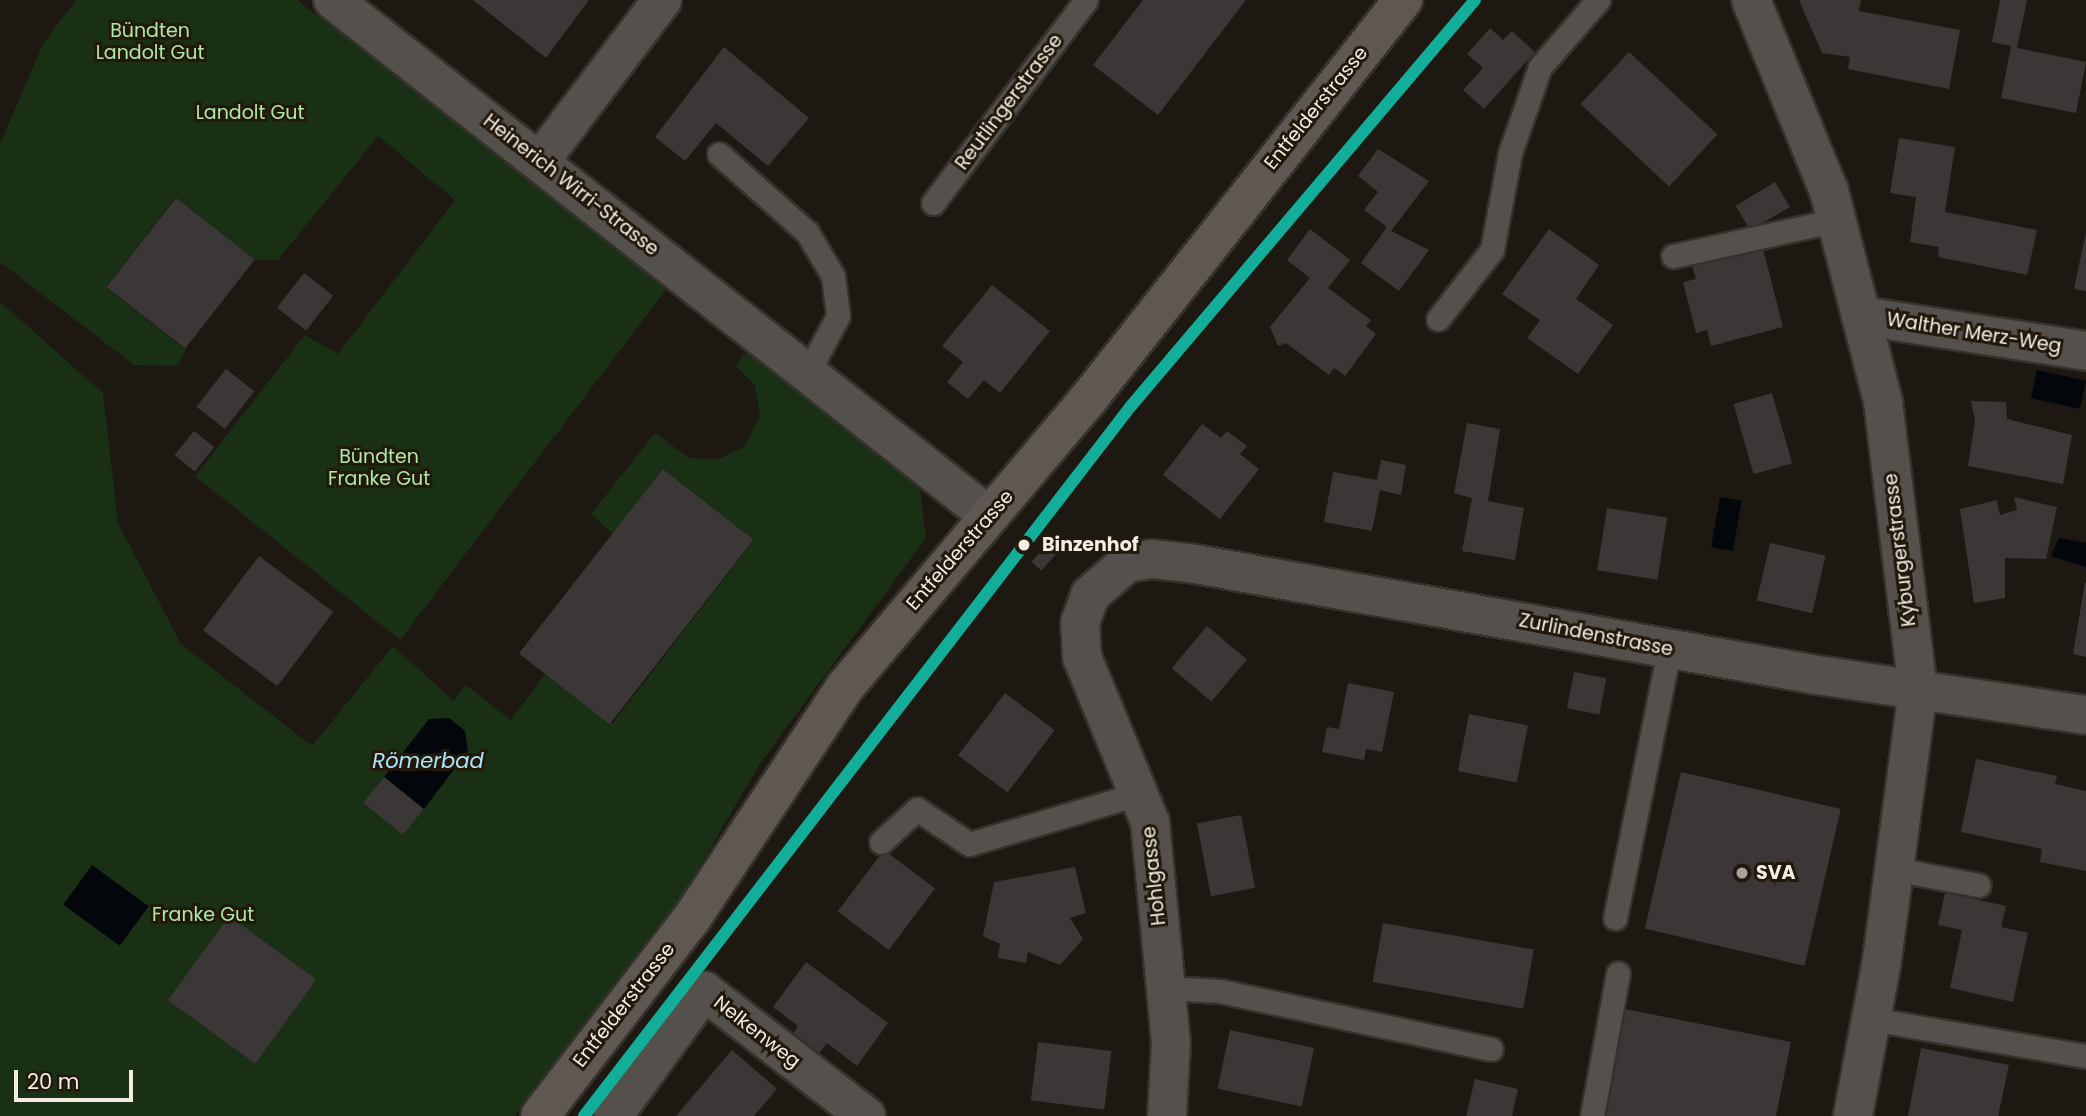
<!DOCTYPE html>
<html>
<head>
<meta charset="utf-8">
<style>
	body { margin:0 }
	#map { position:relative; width:2086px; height:1116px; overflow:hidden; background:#1d1811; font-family:Poppins,sans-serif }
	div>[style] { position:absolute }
	.green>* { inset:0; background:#193015 }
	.water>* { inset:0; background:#03070c; transform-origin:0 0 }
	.building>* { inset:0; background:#3a3736; transform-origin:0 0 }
	.roads { filter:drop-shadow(2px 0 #35322d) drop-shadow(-2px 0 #35322d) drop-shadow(0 2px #35322d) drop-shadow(0 -2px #35322d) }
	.lane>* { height:23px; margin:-11.5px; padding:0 11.5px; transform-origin:11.5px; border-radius:11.5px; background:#54504b }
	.street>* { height:38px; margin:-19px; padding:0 19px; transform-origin:19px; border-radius:19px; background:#54504b }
	.primary>* { height:38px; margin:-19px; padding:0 19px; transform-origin:19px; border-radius:19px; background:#5f5751 }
	.rail-1>* { height:12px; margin:-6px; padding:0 6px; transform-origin:6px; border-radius:6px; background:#13ae99 }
	.dots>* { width:19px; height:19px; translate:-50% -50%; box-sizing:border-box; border:4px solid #22190c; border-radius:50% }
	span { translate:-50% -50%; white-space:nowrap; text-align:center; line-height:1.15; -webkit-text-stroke:6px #22190c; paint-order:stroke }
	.park-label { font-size:19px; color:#ade9a8 }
	.street-label { font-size:19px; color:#f3ede4 }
	.stop-label { font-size:19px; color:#f3ede4; font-weight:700 }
	.left { translate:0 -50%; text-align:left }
	.poi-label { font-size:19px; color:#f3ede4; font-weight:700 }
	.water-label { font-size:21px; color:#ace5fa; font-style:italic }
	.scale { position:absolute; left:14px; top:1070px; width:119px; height:32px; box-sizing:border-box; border:4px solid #f3ede4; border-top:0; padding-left:9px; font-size:21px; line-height:24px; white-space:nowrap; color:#f3ede4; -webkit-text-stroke:5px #22190c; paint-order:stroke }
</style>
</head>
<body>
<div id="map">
	<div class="green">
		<i style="clip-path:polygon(76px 0,297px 0,668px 287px,400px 640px,195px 476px,305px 335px,338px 354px,455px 200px,378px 136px,278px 260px,255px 260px,175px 198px,106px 287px,186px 350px,178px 366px,134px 365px,0 262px,0 144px,43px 44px)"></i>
		<i style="clip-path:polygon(0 302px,103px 393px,118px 523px,181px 644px,312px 746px,393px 646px,454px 701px,466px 685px,511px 720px,545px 674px,612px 724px,754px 540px,663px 469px,613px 534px,591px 514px,655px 433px,689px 458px,718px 459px,744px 447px,760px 416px,755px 385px,736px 366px,749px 347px,908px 470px,920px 490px,926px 538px,761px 762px,680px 900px,664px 886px,680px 901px,515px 1116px,0 1116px)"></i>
	</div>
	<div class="water">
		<i style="left:2037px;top:370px;width:50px;height:29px;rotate:12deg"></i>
		<i style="left:1720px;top:497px;width:22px;height:51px;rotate:10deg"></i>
		<i style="clip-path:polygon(2059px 538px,2086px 543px,2086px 567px,2051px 556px)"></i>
		<i style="clip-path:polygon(449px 718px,465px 731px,468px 751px,424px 809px,384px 777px,429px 719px)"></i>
		<i style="left:92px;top:865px;width:70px;height:49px;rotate:36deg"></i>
	</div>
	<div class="building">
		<i style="clip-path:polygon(473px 0,589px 0,546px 58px)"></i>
		<i style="clip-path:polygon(1143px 0,1246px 0,1158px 115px,1093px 65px)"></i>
		<i style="clip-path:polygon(1799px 0,1861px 0,1859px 11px,1960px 30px,1949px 89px,1848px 69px,1850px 57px,1822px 53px)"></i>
		<i style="clip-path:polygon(2000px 0,2027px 0,2017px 48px,2086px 62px,2076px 113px,2001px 98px,2011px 46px,1992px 42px)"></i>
		<i style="clip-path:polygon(1490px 28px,1503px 40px,1512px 31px,1535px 52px,1484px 109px,1463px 90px,1483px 68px,1467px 54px)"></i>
		<i style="clip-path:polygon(724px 47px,809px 118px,768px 166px,716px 123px,685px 161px,655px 137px)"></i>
		<i style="left:1629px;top:52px;width:121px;height:71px;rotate:43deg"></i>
		<i style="clip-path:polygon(1899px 138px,1955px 147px,1945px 212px,2037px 230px,2027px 275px,1938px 257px,1939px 247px,1910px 242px,1916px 197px,1890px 193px)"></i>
		<i style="clip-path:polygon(1378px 149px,1429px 181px,1391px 231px,1429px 250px,1399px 291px,1361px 263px,1387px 227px,1364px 210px,1378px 192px,1358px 176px)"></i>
		<i style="left:1775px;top:182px;width:29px;height:46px;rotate:59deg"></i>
		<i style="left:176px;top:198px;width:100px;height:113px;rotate:38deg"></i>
		<i style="clip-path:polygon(1310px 229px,1350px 260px,1328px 288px,1371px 320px,1366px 326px,1376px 334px,1345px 376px,1334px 368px,1329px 375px,1286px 343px,1278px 346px,1270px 327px,1310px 278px,1287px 260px)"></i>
		<i style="clip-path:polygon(1549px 229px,1599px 265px,1576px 299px,1613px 325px,1578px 374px,1527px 338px,1540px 320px,1502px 294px)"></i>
		<i style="clip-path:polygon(2085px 236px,2086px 236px,2086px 291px,2074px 289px)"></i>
		<i style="clip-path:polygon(1762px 245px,1783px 327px,1711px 346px,1707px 330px,1696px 333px,1683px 282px,1696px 279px,1691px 262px)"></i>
		<i style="left:304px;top:273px;width:37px;height:44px;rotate:38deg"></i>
		<i style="clip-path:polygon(992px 285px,1050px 331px,1000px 393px,984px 380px,968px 399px,947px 382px,963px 362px,942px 346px)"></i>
		<i style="left:226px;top:369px;width:36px;height:48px;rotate:38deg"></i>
		<i style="left:1772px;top:393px;width:73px;height:40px;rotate:74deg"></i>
		<i style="clip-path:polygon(1971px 401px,2006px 402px,2007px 419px,2072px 435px,2063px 484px,1968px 466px,1975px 421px)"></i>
		<i style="clip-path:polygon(1467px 423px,1500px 429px,1488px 501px,1524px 508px,1515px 560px,1462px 551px,1472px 498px,1454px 493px)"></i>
		<i style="clip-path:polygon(1202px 424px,1221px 438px,1227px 431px,1247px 446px,1240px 454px,1259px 469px,1220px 519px,1163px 475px)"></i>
		<i style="left:194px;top:431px;width:26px;height:31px;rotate:39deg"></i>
		<i style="clip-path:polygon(1381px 460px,1406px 465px,1401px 495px,1380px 490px,1372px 531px,1324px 522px,1333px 472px,1377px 480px)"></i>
		<i style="left:663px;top:469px;width:115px;height:234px;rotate:38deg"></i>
		<i style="clip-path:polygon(2014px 497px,2057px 507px,2046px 559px,2005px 558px,2005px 598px,1974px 603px,1960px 509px,1997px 500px,2000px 515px,2017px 510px)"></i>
		<i style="left:1607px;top:508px;width:61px;height:63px;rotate:9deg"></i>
		<i style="left:1053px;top:538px;width:13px;height:32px;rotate:42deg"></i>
		<i style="left:1770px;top:543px;width:57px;height:59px;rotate:13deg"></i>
		<i style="left:259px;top:556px;width:93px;height:93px;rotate:37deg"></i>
		<i style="clip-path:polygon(2085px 582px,2086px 583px,2086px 657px,2073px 654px)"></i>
		<i style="left:1207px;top:626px;width:52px;height:55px;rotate:40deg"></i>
		<i style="left:1574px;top:672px;width:33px;height:37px;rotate:11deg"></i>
		<i style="clip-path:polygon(1348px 683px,1394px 692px,1382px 752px,1366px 749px,1364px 760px,1322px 752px,1327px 727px,1339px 729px)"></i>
		<i style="left:1005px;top:693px;width:62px;height:78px;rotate:37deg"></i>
		<i style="left:1469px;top:714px;width:60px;height:58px;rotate:11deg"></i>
		<i style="clip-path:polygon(1976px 759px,2057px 776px,2055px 784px,2086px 791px,2086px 871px,2040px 862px,2042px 849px,1961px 832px)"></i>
		<i style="left:1681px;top:772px;width:164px;height:161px;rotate:13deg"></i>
		<i style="left:384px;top:777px;width:51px;height:33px;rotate:39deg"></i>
		<i style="left:1241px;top:815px;width:74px;height:45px;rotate:79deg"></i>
		<i style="left:884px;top:850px;width:64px;height:77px;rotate:37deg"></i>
		<i style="clip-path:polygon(1075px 867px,1086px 913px,1070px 918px,1083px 939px,1060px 965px,1028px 952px,1026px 963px,998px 958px,1000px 944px,983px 936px,994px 882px)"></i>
		<i style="clip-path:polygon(1945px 893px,2006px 906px,2001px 927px,2028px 933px,2013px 1002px,1950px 988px,1962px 930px,1938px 925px)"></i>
		<i style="left:229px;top:916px;width:108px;height:104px;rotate:36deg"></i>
		<i style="left:1383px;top:923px;width:153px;height:60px;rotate:10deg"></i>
		<i style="clip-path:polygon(806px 962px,888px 1023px,857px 1066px,827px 1043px,819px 1053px,793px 1034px,798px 1026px,773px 1007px)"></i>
		<i style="clip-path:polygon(1625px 1009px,1791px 1042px,1776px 1116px,1604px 1116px)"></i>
		<i style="left:1230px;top:1030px;width:86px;height:60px;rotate:12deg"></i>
		<i style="left:1038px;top:1042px;width:74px;height:59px;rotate:7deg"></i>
		<i style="clip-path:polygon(1921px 1048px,2009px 1065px,1998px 1116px,1908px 1116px)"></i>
		<i style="clip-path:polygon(732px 1050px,777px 1089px,754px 1116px,676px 1116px)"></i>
		<i style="clip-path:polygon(1475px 1079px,1518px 1089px,1512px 1116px,1466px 1116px)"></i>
	</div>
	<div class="roads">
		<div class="lane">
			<i style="left:719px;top:154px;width:118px;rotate:41.6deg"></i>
			<i style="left:807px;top:232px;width:51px;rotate:59.4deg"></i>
			<i style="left:833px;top:276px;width:40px;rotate:82.9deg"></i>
			<i style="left:838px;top:316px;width:61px;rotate:118.2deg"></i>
			<i style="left:933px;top:203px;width:254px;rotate:-53deg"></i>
			<i style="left:1673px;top:256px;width:168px;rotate:-12.4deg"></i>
			<i style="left:1438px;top:319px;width:88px;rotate:-52deg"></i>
			<i style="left:1492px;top:250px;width:99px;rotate:-79.5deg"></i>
			<i style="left:1510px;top:153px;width:91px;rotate:-70.8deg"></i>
			<i style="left:1540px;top:67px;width:89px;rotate:-49.1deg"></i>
			<i style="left:881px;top:842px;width:49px;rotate:-42.5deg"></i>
			<i style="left:917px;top:809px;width:63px;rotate:33.9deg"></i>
			<i style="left:969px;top:844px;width:176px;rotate:-16.5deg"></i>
			<i style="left:1894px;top:869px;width:86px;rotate:10.8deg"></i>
			<i style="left:1615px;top:918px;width:274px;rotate:-78.6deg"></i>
			<i style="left:1166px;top:988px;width:54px;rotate:3.2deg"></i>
			<i style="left:1220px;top:991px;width:277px;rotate:12.1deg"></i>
			<i style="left:1871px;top:1019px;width:218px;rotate:9.8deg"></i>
			<i style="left:1592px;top:1116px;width:145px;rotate:-79.7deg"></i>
		</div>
		<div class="street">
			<i style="left:333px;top:0;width:835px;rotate:38.19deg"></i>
			<i style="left:1751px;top:0;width:206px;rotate:67.8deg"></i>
			<i style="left:1829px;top:191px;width:217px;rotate:75.6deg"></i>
			<i style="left:1883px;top:401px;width:291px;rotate:83.1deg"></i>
			<i style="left:1918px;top:690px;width:278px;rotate:97.6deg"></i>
			<i style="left:1881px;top:966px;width:153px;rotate:100.6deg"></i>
			<i style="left:540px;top:161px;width:202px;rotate:-52.8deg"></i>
			<i style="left:1861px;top:316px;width:228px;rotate:8.8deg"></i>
			<i style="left:613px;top:1116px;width:155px;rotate:-53.9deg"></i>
			<i style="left:704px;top:991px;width:205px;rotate:37.7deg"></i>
			<i style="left:1167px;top:1116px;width:73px;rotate:-86.9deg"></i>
			<i style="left:1171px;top:1043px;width:222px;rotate:-95.4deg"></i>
			<i style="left:1150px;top:822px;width:178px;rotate:-112.4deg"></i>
			<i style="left:1082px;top:657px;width:34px;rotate:-93deg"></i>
			<i style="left:1080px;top:623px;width:30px;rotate:-70deg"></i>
			<i style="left:1090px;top:595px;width:49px;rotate:-40.9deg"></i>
			<i style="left:1127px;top:563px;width:25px;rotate:-9deg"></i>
			<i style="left:1152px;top:559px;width:43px;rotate:6.6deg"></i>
			<i style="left:1195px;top:564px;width:626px;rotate:10.12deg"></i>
			<i style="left:1811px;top:674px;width:278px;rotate:8.5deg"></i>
		</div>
		<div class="primary">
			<i style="left:540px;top:1116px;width:250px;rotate:-52.5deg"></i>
			<i style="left:692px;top:918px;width:277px;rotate:-56.5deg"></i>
			<i style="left:845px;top:687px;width:380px;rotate:-49.8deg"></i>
			<i style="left:1090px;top:397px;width:506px;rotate:-51.75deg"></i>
		</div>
	</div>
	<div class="rail-1">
		<i style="left:584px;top:1116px;width:896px;rotate:-52.39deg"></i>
		<i style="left:1131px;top:406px;width:532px;rotate:-49.73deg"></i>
	</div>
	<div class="dots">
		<i style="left:1024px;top:545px;background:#f3ede4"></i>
		<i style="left:1742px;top:873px;background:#a8a29a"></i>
	</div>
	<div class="park-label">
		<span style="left:150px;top:42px">Bündten<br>Landolt Gut</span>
		<span style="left:250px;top:113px">Landolt Gut</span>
		<span style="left:379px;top:468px">Bündten<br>Franke Gut</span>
		<span style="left:203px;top:915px">Franke Gut</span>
	</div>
	<div class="street-label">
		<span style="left:1009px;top:102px;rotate:-53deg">Reutlingerstrasse</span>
		<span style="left:1316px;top:108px;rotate:-51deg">Entfelderstrasse</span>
		<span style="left:571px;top:185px;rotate:38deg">Heinerich Wirri-Strasse</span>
		<span style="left:1974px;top:333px;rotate:9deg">Walther Merz-Weg</span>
		<span style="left:960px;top:550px;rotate:-49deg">Entfelderstrasse</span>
		<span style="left:1900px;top:550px;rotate:-97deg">Kyburgerstrasse</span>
		<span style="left:1596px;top:635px;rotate:11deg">Zurlindenstrasse</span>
		<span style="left:1154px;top:876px;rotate:-96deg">Hohlgasse</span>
		<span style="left:624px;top:1005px;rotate:-52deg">Entfelderstrasse</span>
		<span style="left:757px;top:1032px;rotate:38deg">Nelkenweg</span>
	</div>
	<div class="stop-label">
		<span class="left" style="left:1042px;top:545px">Binzenhof</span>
	</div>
	<div class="poi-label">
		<span class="left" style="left:1756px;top:873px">SVA</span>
	</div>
	<div class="water-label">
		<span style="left:428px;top:761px">Römerbad</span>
	</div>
	<div class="scale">20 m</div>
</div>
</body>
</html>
